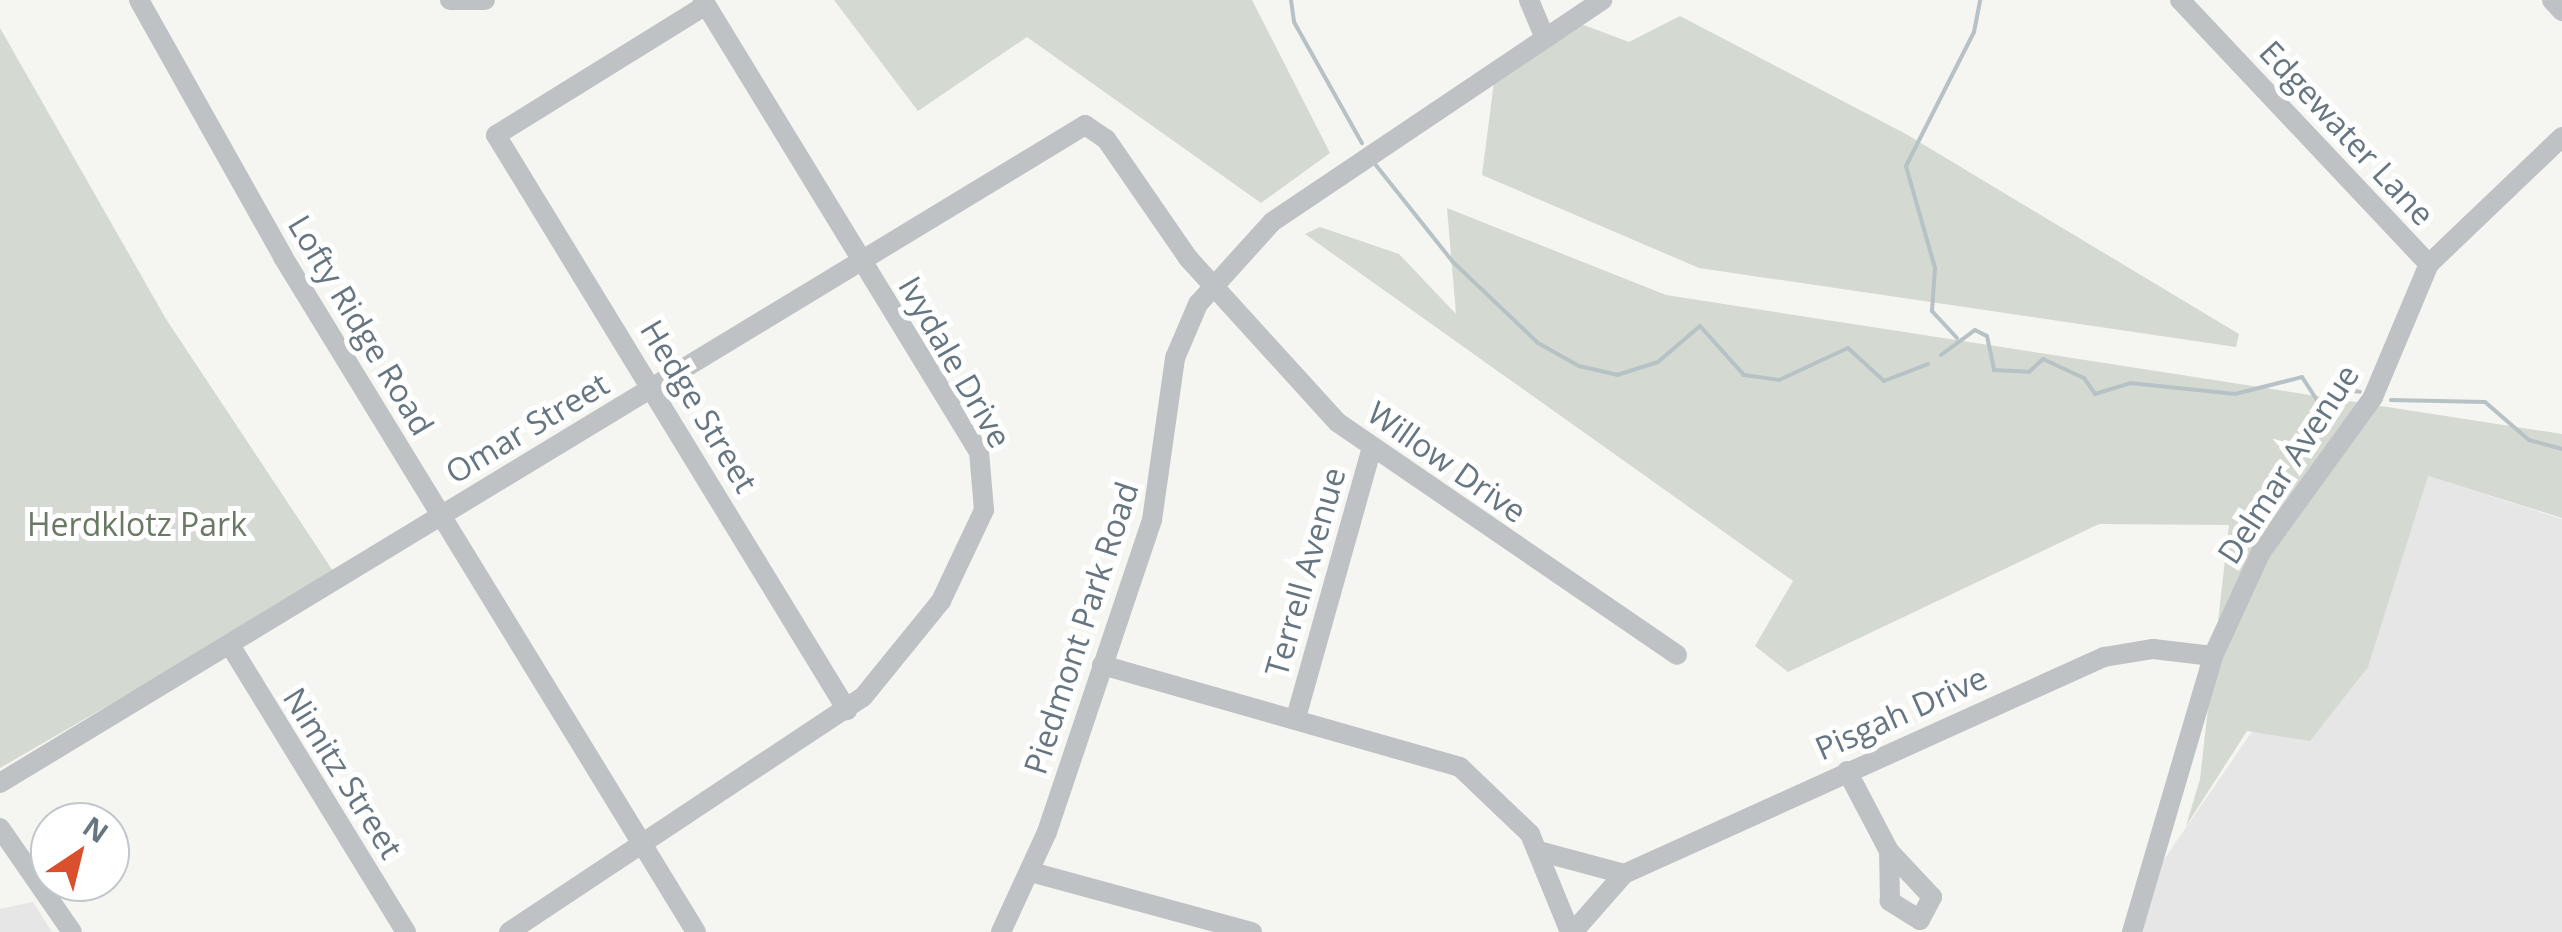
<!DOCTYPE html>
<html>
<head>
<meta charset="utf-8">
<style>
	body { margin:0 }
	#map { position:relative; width:2562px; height:932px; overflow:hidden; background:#f5f5f1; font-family:"Open Sans",sans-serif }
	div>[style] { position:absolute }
	.built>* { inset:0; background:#e5e6e5 }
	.green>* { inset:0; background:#d4dad1 }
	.stream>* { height:4px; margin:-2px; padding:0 2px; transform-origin:2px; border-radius:2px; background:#b7c2c6 }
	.minor>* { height:20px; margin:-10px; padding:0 10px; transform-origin:10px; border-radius:10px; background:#bec2c5 }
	span { translate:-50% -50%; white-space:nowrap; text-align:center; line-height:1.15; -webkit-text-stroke:10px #fff; paint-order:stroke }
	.street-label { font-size:32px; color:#657581 }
	.park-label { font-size:32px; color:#697964 }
	.north { position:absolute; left:30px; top:802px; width:100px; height:100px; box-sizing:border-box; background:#fff; border:2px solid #c1c8cd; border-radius:50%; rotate:35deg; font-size:28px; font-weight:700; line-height:40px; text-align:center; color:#657581 }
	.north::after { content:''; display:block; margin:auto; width:35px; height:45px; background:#da502d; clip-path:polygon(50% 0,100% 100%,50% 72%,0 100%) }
</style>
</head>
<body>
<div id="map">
	<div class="built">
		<i style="clip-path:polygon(2428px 476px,2562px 519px,2562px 932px,2141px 932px,2154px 874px)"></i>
		<i style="clip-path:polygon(33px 902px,52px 932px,0 932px,0 909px)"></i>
	</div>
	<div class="green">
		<i style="clip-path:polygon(834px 0,1252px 0,1330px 153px,1261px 203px,1027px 37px,918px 111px)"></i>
		<i style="clip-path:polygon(1680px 16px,1906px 134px,2239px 334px,2236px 347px,1699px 268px,1482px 175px,1494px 82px,1576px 22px,1629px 42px)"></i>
		<i style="clip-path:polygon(0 28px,166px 319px,335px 574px,0 768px)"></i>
		<i style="clip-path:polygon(1447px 208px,1666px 295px,2562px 434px,2562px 518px,2428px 476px,2368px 667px,2310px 741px,2247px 731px,2186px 826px,2200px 779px,2229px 525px,2099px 524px,1788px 672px,1755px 646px,1793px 581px,1305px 234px,1320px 227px,1399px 254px,1456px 314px)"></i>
	</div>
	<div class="stream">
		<i style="left:1291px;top:0;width:22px;rotate:82deg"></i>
		<i style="left:1294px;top:22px;width:139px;rotate:60.7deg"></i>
		<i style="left:1375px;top:164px;width:125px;rotate:51.5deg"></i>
		<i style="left:1453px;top:262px;width:117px;rotate:43.6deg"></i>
		<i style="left:1538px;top:343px;width:47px;rotate:29.3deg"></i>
		<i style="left:1579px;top:366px;width:39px;rotate:13deg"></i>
		<i style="left:1617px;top:375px;width:43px;rotate:-17.6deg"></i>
		<i style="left:1658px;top:362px;width:55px;rotate:-40.6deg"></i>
		<i style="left:1700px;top:326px;width:66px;rotate:48.1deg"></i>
		<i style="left:1744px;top:375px;width:35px;rotate:8deg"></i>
		<i style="left:1779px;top:380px;width:76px;rotate:-24.9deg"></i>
		<i style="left:1848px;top:348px;width:49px;rotate:42.5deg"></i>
		<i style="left:1884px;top:381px;width:47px;rotate:-21.1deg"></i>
		<i style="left:1957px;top:338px;width:37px;rotate:-133deg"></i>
		<i style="left:1932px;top:311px;width:43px;rotate:-86deg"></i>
		<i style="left:1935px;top:268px;width:106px;rotate:-105.9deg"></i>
		<i style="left:1906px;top:166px;width:150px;rotate:-63.1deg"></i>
		<i style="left:1974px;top:32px;width:33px;rotate:-79deg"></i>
		<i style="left:1941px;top:355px;width:42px;rotate:-36.3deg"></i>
		<i style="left:1975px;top:330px;width:13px;rotate:27deg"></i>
		<i style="left:1987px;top:336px;width:35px;rotate:78deg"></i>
		<i style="left:1994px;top:370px;width:35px;rotate:3deg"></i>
		<i style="left:2029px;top:372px;width:19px;rotate:-43deg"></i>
		<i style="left:2043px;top:359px;width:45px;rotate:24.9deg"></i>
		<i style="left:2084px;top:378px;width:19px;rotate:55deg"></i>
		<i style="left:2095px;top:394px;width:37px;rotate:-17deg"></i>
		<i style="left:2130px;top:383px;width:106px;rotate:6deg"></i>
		<i style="left:2235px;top:394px;width:69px;rotate:-14.2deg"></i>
		<i style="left:2302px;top:377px;width:35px;rotate:57deg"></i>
		<i style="left:2321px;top:406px;width:23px;rotate:-47deg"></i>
		<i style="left:2337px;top:389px;width:23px;rotate:7deg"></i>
		<i style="left:2391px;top:400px;width:94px;rotate:1.2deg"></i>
		<i style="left:2485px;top:402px;width:58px;rotate:40.8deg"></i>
		<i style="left:2529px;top:440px;width:34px;rotate:15deg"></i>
	</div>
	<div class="minor">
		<i style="left:139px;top:0;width:295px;rotate:60.7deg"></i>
		<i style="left:283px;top:257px;width:791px;rotate:58.54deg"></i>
		<i style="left:450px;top:0;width:35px"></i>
		<i style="left:1529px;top:0;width:41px;rotate:67.2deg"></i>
		<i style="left:2180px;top:0;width:363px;rotate:46.7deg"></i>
		<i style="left:2552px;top:0;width:15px;rotate:48deg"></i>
		<i style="left:706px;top:5px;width:247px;rotate:148.2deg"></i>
		<i style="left:496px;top:135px;width:674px;rotate:58.6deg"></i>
		<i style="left:230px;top:645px;width:337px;rotate:58.5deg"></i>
		<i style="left:1102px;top:665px;width:372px;rotate:15.9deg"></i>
		<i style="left:1460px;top:767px;width:97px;rotate:43.7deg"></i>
		<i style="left:1530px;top:834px;width:106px;rotate:67.8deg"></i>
		<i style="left:1297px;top:714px;width:277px;rotate:-74.3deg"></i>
		<i style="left:1847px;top:771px;width:90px;rotate:62.3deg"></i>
		<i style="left:0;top:783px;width:1269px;rotate:-31.23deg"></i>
		<i style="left:1085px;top:125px;width:25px;rotate:34deg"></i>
		<i style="left:1106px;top:139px;width:145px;rotate:55.4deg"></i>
		<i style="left:1188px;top:258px;width:222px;rotate:47.7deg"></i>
		<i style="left:1337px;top:422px;width:412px;rotate:34.4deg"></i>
		<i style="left:0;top:828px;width:126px;rotate:55.3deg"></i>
		<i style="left:1889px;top:851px;width:63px;rotate:46.9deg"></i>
		<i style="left:1932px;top:897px;width:26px;rotate:118deg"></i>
		<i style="left:1920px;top:920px;width:36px;rotate:-148deg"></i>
		<i style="left:1890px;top:901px;width:50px;rotate:-91.1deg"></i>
		<i style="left:1542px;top:852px;width:85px;rotate:15deg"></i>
		<i style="left:1624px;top:874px;width:527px;rotate:-24.33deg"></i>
		<i style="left:2104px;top:657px;width:50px;rotate:-9.3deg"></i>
		<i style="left:2153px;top:649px;width:60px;rotate:6.7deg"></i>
		<i style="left:1031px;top:872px;width:229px;rotate:15.2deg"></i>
		<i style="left:509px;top:932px;width:425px;rotate:-33.6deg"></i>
		<i style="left:863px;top:697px;width:124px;rotate:-50.9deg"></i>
		<i style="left:941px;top:601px;width:101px;rotate:-64.7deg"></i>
		<i style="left:984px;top:510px;width:58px;rotate:-94.9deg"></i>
		<i style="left:979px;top:452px;width:530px;rotate:-121.41deg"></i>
		<i style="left:1001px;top:932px;width:110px;rotate:-65.3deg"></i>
		<i style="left:1047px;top:832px;width:329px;rotate:-71.4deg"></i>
		<i style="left:1152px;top:520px;width:164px;rotate:-81.9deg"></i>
		<i style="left:1175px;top:358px;width:59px;rotate:-66.9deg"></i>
		<i style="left:1198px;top:304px;width:110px;rotate:-47.9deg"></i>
		<i style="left:1272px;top:222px;width:398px;rotate:-33.9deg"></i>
		<i style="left:1573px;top:932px;width:77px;rotate:-48.7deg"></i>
		<i style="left:2132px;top:932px;width:288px;rotate:-73.6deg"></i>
		<i style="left:2213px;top:656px;width:115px;rotate:-65.2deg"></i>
		<i style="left:2261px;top:552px;width:191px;rotate:-54.1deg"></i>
		<i style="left:2373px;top:397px;width:144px;rotate:-67.2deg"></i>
		<i style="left:2429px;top:264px;width:184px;rotate:-43.7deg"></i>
	</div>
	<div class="street-label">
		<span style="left:2347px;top:133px;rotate:47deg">Edgewater Lane</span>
		<span style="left:361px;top:325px;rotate:59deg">Lofty Ridge Road</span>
		<span style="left:955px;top:362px;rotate:60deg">Ivydale Drive</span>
		<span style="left:699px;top:406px;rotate:59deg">Hedge Street</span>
		<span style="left:527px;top:428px;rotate:-31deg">Omar Street</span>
		<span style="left:1447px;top:462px;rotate:35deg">Willow Drive</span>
		<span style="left:2288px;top:464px;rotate:-57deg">Delmar Avenue</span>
		<span style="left:1305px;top:572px;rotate:-74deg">Terrell Avenue</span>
		<span style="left:1081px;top:628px;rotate:-72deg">Piedmont Park Road</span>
		<span style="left:1901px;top:713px;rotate:-24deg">Pisgah Drive</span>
		<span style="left:343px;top:773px;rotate:58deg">Nimitz Street</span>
	</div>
	<div class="park-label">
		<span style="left:137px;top:524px">Herdklotz Park</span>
	</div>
	<div class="north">N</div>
</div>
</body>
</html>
